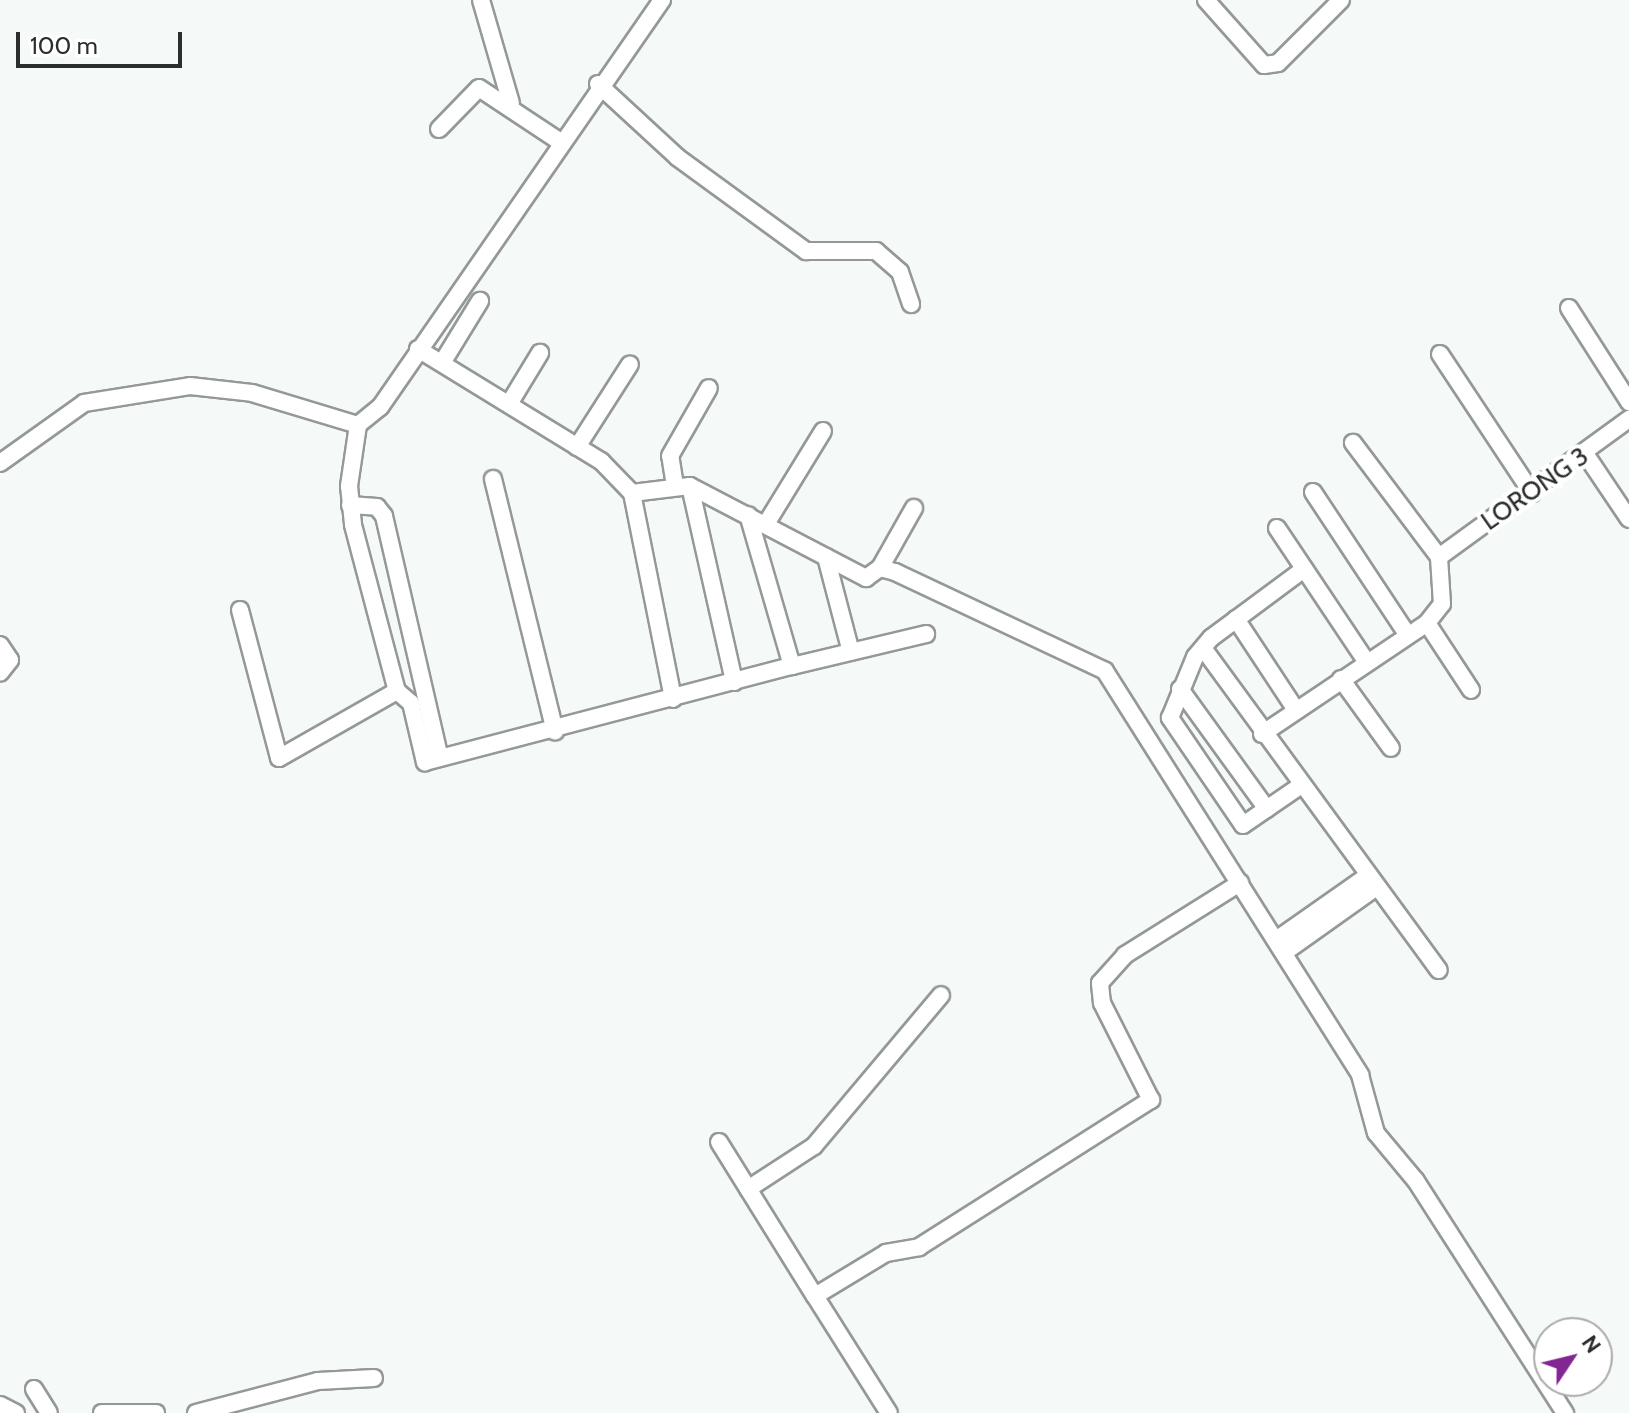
<!DOCTYPE html>
<html>
<head>
<meta charset="utf-8">
<style>
	body { margin:0 }
	#map { position:relative; width:1629px; height:1413px; overflow:hidden; background:#f5faf8; font-family:Cabin,sans-serif }
	div>[style] { position:absolute }
	.roads { filter:drop-shadow(2px 0 #949997) drop-shadow(-2px 0 #949997) drop-shadow(0 2px #949997) drop-shadow(0 -2px #949997) }
	.minor>* { height:16px; margin:-8px; padding:0 8px; transform-origin:8px; border-radius:8px; background:#fff }
	span { translate:-50% -50%; white-space:nowrap; text-align:center; line-height:1.15; -webkit-text-stroke:8px #fff; paint-order:stroke }
	.street-label { font-size:26px; color:#2c2e2d }
	.north { position:absolute; left:1533px; top:1317px; width:80px; height:80px; box-sizing:border-box; background:#fff; border:2px solid #ababab; border-radius:50%; rotate:55deg; font-size:22px; font-weight:700; line-height:32px; text-align:center; color:#2c2e2d }
	.north::after { content:''; display:block; margin:auto; width:28px; height:36px; background:#812693; clip-path:polygon(50% 0,100% 100%,50% 72%,0 100%) }
	.scale { position:absolute; left:16px; top:32px; width:166px; height:36px; box-sizing:border-box; border:4px solid #2c2e2d; border-top:0; padding-left:10px; font-size:24px; line-height:28px; white-space:nowrap; color:#2c2e2d; -webkit-text-stroke:6px #fff; paint-order:stroke }
</style>
</head>
<body>
<div id="map">
	<div class="roads">
		<div class="minor">
			<i style="left:481px;top:0;width:107px;rotate:73.8deg"></i>
			<i style="left:662px;top:0;width:495px;rotate:124.7deg"></i>
			<i style="left:380px;top:407px;width:28px;rotate:141deg"></i>
			<i style="left:358px;top:425px;width:62px;rotate:98.4deg"></i>
			<i style="left:349px;top:486px;width:39px;rotate:84deg"></i>
			<i style="left:353px;top:525px;width:172px;rotate:75.2deg"></i>
			<i style="left:397px;top:691px;width:18px;rotate:41deg"></i>
			<i style="left:411px;top:703px;width:61px;rotate:76.7deg"></i>
			<i style="left:425px;top:762px;width:379px;rotate:-14.7deg"></i>
			<i style="left:792px;top:666px;width:157px;rotate:-106.2deg"></i>
			<i style="left:1206px;top:0;width:87px;rotate:48.3deg"></i>
			<i style="left:1264px;top:65px;width:14px;rotate:-8deg"></i>
			<i style="left:1278px;top:63px;width:89px;rotate:-45deg"></i>
			<i style="left:598px;top:84px;width:108px;rotate:42.7deg"></i>
			<i style="left:677px;top:157px;width:160px;rotate:36.1deg"></i>
			<i style="left:806px;top:251px;width:70px"></i>
			<i style="left:876px;top:251px;width:32px;rotate:41deg"></i>
			<i style="left:900px;top:272px;width:34px;rotate:71deg"></i>
			<i style="left:439px;top:129px;width:57px;rotate:-45.7deg"></i>
			<i style="left:479px;top:88px;width:96px;rotate:33.5deg"></i>
			<i style="left:1569px;top:308px;width:112px;rotate:57.4deg"></i>
			<i style="left:418px;top:349px;width:215px;rotate:31.5deg"></i>
			<i style="left:601px;top:461px;width:45px;rotate:45.9deg"></i>
			<i style="left:632px;top:493px;width:58px;rotate:-6.9deg"></i>
			<i style="left:690px;top:486px;width:199px;rotate:27.6deg"></i>
			<i style="left:866px;top:578px;width:17px;rotate:-36deg"></i>
			<i style="left:880px;top:568px;width:16px;rotate:15deg"></i>
			<i style="left:895px;top:572px;width:232px;rotate:25.2deg"></i>
			<i style="left:1105px;top:671px;width:478px;rotate:57.7deg"></i>
			<i style="left:1360px;top:1075px;width:60px;rotate:74.6deg"></i>
			<i style="left:1376px;top:1133px;width:62px;rotate:50.2deg"></i>
			<i style="left:1416px;top:1181px;width:276px;rotate:57.3deg"></i>
			<i style="left:1440px;top:354px;width:167px;rotate:56.5deg"></i>
			<i style="left:442px;top:363px;width:73px;rotate:-58.5deg"></i>
			<i style="left:509px;top:404px;width:60px;rotate:-58.7deg"></i>
			<i style="left:577px;top:447px;width:98px;rotate:-57.4deg"></i>
			<i style="left:1586px;top:455px;width:77px;rotate:56.1deg"></i>
			<i style="left:0;top:463px;width:103px;rotate:-35.5deg"></i>
			<i style="left:84px;top:403px;width:107px;rotate:-9.1deg"></i>
			<i style="left:190px;top:386px;width:62px;rotate:6.4deg"></i>
			<i style="left:252px;top:393px;width:111px;rotate:16.8deg"></i>
			<i style="left:493px;top:479px;width:260px;rotate:76.2deg"></i>
			<i style="left:675px;top:486px;width:30px;rotate:-99deg"></i>
			<i style="left:670px;top:456px;width:78px;rotate:-60.2deg"></i>
			<i style="left:690px;top:486px;width:201px;rotate:77.3deg"></i>
			<i style="left:1313px;top:492px;width:170px;rotate:56.5deg"></i>
			<i style="left:632px;top:493px;width:210px;rotate:78.7deg"></i>
			<i style="left:350px;top:505px;width:27px;rotate:4deg"></i>
			<i style="left:377px;top:507px;width:11px;rotate:52deg"></i>
			<i style="left:384px;top:516px;width:248px;rotate:77deg"></i>
			<i style="left:766px;top:524px;width:109px;rotate:-58.5deg"></i>
			<i style="left:1277px;top:528px;width:160px;rotate:56.2deg"></i>
			<i style="left:826px;top:557px;width:98px;rotate:75.3deg"></i>
			<i style="left:1439px;top:557px;width:235px;rotate:-36deg"></i>
			<i style="left:880px;top:568px;width:69px;rotate:-60.5deg"></i>
			<i style="left:240px;top:610px;width:153px;rotate:75.2deg"></i>
			<i style="left:279px;top:758px;width:136px;rotate:-29.6deg"></i>
			<i style="left:1236px;top:619px;width:109px;rotate:56.6deg"></i>
			<i style="left:1427px;top:623px;width:80px;rotate:56.7deg"></i>
			<i style="left:0;top:645px;width:18px;rotate:56deg"></i>
			<i style="left:10px;top:660px;width:16px;rotate:128deg"></i>
			<i style="left:1203px;top:648px;width:399px;rotate:53.8deg"></i>
			<i style="left:792px;top:666px;width:138px;rotate:-13.4deg"></i>
			<i style="left:1341px;top:679px;width:85px;rotate:54.1deg"></i>
			<i style="left:1180px;top:689px;width:148px;rotate:54.1deg"></i>
			<i style="left:1262px;top:734px;width:199px;rotate:-33.9deg"></i>
			<i style="left:1427px;top:623px;width:24px;rotate:-52deg"></i>
			<i style="left:1442px;top:604px;width:47px;rotate:-93.7deg"></i>
			<i style="left:1439px;top:557px;width:143px;rotate:-127deg"></i>
			<i style="left:1300px;top:786px;width:69px;rotate:145.6deg"></i>
			<i style="left:1243px;top:825px;width:130px;rotate:-124.3deg"></i>
			<i style="left:1170px;top:718px;width:66px;rotate:-67.7deg"></i>
			<i style="left:1195px;top:657px;width:25px;rotate:-50deg"></i>
			<i style="left:1211px;top:638px;width:116px;rotate:-36.6deg"></i>
			<i style="left:1276px;top:940px;width:110px;rotate:-35deg"></i>
			<i style="left:1285px;top:952px;width:110px;rotate:-35.4deg"></i>
			<i style="left:719px;top:1142px;width:181px;rotate:58.1deg"></i>
			<i style="left:815px;top:1296px;width:83px;rotate:-31.2deg"></i>
			<i style="left:886px;top:1253px;width:34px;rotate:-10deg"></i>
			<i style="left:919px;top:1247px;width:275px;rotate:-32.4deg"></i>
			<i style="left:1151px;top:1100px;width:109px;rotate:-116.8deg"></i>
			<i style="left:1102px;top:1003px;width:20px;rotate:-96deg"></i>
			<i style="left:1100px;top:983px;width:38px;rotate:-48deg"></i>
			<i style="left:1125px;top:955px;width:136px;rotate:-32.1deg"></i>
			<i style="left:748px;top:1189px;width:79px;rotate:-33.1deg"></i>
			<i style="left:814px;top:1146px;width:197px;rotate:-49.9deg"></i>
			<i style="left:815px;top:1296px;width:138px;rotate:57.7deg"></i>
			<i style="left:34px;top:1389px;width:28px;rotate:58deg"></i>
			<i style="left:0;top:1405px;width:18px;rotate:27deg"></i>
			<i style="left:102px;top:1413px;width:54px"></i>
			<i style="left:196px;top:1413px;width:126px;rotate:-14.7deg"></i>
			<i style="left:318px;top:1381px;width:56px;rotate:-3.1deg"></i>
		</div>
	</div>
	<div class="street-label">
		<span style="left:1535px;top:489px;rotate:-35deg">LORONG 3</span>
	</div>
	<div class="north">N</div>
	<div class="scale">100 m</div>
</div>
</body>
</html>
